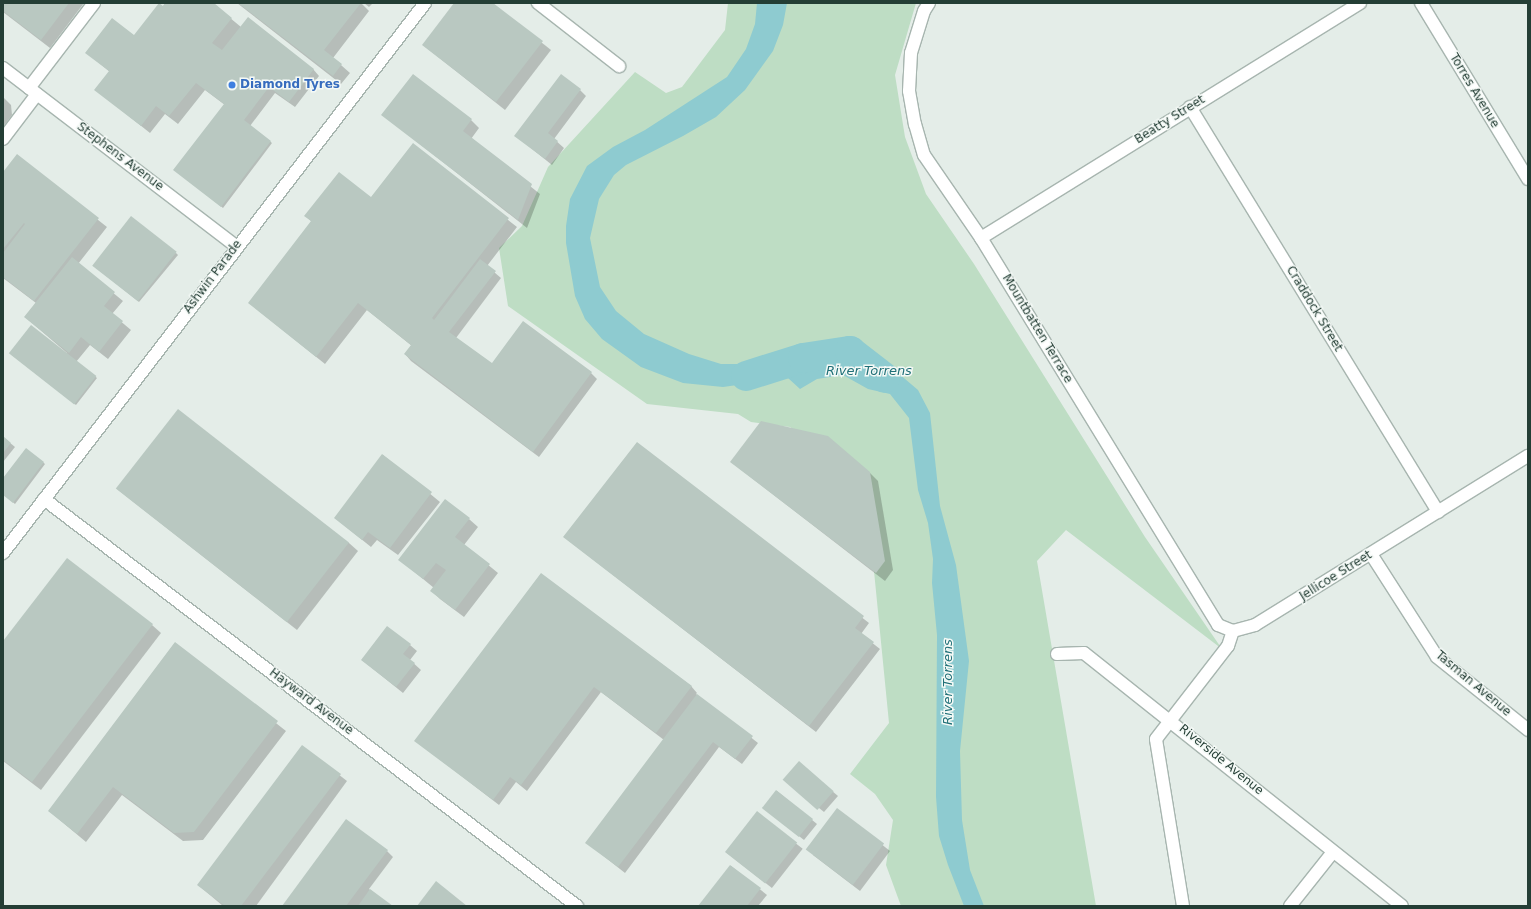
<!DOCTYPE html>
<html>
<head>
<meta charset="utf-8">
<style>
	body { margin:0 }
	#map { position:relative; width:1531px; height:909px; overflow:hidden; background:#e4ede8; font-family:"DejaVu Sans",sans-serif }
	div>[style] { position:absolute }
	.green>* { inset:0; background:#beddc4 }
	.water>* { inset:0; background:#8ecbd0 }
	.shadow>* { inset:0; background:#0003; transform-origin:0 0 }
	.river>* { height:30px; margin:-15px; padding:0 15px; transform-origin:15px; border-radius:15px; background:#8ecbd0 }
	.building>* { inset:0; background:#b9c8c1; transform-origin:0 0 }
	.roads { filter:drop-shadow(1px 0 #a7b5af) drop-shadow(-1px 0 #a7b5af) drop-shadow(0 1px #a7b5af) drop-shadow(0 -1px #a7b5af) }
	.minor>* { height:12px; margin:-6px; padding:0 6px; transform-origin:6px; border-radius:6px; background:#fff }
	.tertiary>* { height:12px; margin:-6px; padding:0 6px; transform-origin:6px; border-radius:6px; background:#fff }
	.dots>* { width:11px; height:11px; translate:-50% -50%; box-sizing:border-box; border:2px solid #f4f9f6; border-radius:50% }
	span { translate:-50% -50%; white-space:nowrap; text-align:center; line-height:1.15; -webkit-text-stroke:3px #f4f9f6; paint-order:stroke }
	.shop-label { font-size:12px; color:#366cbe; font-weight:700 }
	.left { translate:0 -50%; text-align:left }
	.street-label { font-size:12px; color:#243e35 }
	.water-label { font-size:13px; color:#207078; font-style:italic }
	.frame { position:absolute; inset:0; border:4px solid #243e35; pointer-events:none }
</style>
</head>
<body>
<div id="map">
	<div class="green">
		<i style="clip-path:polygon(728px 3px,916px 3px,895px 75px,905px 137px,926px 194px,974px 264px,1145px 537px,1222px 649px,1066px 530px,1037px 561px,1096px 906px,901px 906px,886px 865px,893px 820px,875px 794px,850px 774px,889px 723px,865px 480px,790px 427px,751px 422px,738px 414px,647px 404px,508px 306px,499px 248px,522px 226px,548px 167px,635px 72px,666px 93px,682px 87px,725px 30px)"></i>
	</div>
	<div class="water">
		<i style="clip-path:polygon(757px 3px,787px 3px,783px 25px,773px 51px,745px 90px,716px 117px,683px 136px,626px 165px,614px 175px,599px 199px,590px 238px,600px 287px,616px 311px,644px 334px,689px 354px,721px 364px,796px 364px,859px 352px,878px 356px,918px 390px,930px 413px,940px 506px,956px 565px,969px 661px,960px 751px,962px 820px,970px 870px,984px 906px,964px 906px,948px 865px,939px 836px,936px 797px,937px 635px,932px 583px,933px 559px,928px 523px,918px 490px,909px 418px,890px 394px,868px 389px,843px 375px,817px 379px,800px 389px,788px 378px,723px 387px,683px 383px,641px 367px,602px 339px,585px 319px,575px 296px,566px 243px,566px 226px,570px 199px,587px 166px,613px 147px,645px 130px,727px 77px,746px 49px,755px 24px)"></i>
	</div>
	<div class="shadow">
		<i style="clip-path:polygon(3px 3px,84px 3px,50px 48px,3px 12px)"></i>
		<i style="clip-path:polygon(166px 3px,212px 3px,241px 27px,313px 69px,319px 76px,295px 107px,275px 93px,250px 126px,272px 143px,223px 208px,176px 171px,225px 105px,205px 90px,178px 124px,165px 114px,150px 133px,96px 90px,110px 72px,87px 53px,134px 36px)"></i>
		<i style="clip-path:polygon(237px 3px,361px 3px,369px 11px,333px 58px,350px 73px,341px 84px)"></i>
		<i style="clip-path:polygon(364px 3px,373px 3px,369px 7px)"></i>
		<i style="clip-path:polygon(456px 3px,492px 3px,551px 50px,505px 110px,423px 45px)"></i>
		<i style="clip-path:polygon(580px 90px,586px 96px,554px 139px,564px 148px,552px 165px,516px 136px)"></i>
		<i style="clip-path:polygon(3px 97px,11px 105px,12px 115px,3px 127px)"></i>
		<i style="clip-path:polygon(383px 115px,471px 120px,479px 128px,471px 139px,540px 194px,527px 228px)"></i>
		<i style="clip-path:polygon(413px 145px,517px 227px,487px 266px,501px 278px,456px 338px,492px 364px,591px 373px,597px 379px,539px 457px,411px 361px,405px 354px,412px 346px,367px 310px,325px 364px,249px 303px,312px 222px,306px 216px,371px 198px)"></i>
		<i style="clip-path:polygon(17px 156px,107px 227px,78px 264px,123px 301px,112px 314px,131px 330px,108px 359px,90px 345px,76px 362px,97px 378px,76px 405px,12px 355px,67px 353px,25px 317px,36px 303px,3px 278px,3px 174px)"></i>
		<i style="clip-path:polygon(176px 253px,178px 255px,139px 302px,94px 266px)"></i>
		<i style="clip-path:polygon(3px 437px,15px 447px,3px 462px)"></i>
		<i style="clip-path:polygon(637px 443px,869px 623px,861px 634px,880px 649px,816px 732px,564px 537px)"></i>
		<i style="clip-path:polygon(26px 449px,45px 464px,15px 504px,3px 494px,3px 479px)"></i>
		<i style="clip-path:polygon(383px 455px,440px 502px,398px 555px,377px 540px,371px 547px,335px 518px)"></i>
		<i style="clip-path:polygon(731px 462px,870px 473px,878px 481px,893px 570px,885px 581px)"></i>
		<i style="clip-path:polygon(117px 489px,349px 543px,358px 551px,297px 630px)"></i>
		<i style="clip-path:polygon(469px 519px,478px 527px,464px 545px,498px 573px,464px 617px,440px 599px,432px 591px,434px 588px,400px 560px)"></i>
		<i style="clip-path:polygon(541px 574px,691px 686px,697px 693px,696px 694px,758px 743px,742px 764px,719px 747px,625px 873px,587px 843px,664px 740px,601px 692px,527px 791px,516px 782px,499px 805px,416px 741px)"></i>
		<i style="clip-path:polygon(152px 625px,161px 633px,41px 790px,3px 761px,3px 643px)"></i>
		<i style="clip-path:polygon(175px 643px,286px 731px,203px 840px,183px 841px,122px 795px,86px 842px,49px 811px)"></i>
		<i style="clip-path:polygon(410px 645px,417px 651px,410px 660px,421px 670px,403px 693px,362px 660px)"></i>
		<i style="clip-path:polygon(302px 746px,347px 781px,256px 906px,223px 906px,198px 885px)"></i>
		<i style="clip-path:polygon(799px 763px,838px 796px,824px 812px,789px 784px)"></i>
		<i style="clip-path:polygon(777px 791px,817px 824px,804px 840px,768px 812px)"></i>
		<i style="clip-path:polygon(837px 809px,890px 851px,860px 891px,813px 855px)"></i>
		<i style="left:757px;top:813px;width:58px;height:50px;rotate:38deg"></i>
		<i style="clip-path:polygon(387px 851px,393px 857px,369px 889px,391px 906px,283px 906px)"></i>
		<i style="clip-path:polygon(731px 866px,767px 895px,758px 906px,699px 906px)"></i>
	</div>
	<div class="river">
		<i style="left:746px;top:376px;width:60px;rotate:-17.5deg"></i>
		<i style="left:803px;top:358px;width:48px;rotate:-8.5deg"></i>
		<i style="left:850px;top:351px;width:44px;rotate:37.6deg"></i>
	</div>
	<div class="building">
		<i style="clip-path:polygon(3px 3px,69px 3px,41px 40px,3px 11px)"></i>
		<i style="clip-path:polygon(159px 3px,163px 6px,165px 3px,214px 3px,232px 18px,212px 43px,222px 50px,248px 17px,314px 69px,289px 102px,269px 87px,244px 120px,271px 141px,221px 207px,173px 170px,224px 104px,196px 83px,169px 116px,156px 106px,141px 126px,94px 90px,109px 71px,85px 53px,112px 18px,134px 35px)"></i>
		<i style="clip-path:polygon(238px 3px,361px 3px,324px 50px,342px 64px,333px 76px)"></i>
		<i style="clip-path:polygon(454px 3px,493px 3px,543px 41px,496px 102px,422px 45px)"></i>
		<i style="clip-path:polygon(413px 74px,472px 119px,463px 131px,532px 184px,518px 220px,381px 115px)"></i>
		<i style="clip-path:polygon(561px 74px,581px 89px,548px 133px,558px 141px,545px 159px,514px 136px)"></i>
		<i style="clip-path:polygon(413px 143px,509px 218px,432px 318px,434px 320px,480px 259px,496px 271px,449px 332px,492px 363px,523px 321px,592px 372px,533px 452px,404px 354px,411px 345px,358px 303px,316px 357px,248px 303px,311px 221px,304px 216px,339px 172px,371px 197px)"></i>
		<i style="clip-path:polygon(17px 154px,99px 218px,34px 301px,3px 277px,3px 253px,25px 224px,24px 223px,3px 249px,3px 172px)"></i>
		<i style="left:131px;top:216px;width:58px;height:63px;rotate:38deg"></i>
		<i style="clip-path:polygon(72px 257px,115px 292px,104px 306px,123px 321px,99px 352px,81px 337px,69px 353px,24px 317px)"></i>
		<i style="left:31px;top:325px;width:83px;height:36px;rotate:38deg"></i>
		<i style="left:178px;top:409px;width:217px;height:101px;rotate:38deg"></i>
		<i style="clip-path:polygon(761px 421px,828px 436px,870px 472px,885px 561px,876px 573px,730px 462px)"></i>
		<i style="clip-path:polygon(3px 436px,11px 443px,3px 453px)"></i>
		<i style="clip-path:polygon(637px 442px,864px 616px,855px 628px,874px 642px,809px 726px,563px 537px)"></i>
		<i style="clip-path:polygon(26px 448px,44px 462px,13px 503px,3px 495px,3px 478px)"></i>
		<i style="clip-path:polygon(382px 454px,432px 492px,390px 548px,368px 532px,362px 540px,334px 518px)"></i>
		<i style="clip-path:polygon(445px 499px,470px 518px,455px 537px,490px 564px,455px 610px,430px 591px,446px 570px,436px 563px,423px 579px,398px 560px)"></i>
		<i style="clip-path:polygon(67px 558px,153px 624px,32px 782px,3px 760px,3px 641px)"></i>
		<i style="clip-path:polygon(541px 573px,692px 686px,656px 733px,594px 687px,521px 785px,510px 777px,493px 800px,414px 741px)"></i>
		<i style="clip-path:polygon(387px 626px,411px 644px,403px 654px,415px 663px,396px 687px,361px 660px)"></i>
		<i style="clip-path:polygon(175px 642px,278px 721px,194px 832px,174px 833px,113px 787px,77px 834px,48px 811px)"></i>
		<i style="clip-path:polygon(697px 694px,753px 736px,735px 759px,713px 742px,618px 867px,585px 843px)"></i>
		<i style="clip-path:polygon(302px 745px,341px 774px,241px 906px,225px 906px,197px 885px)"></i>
		<i style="left:799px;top:761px;width:46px;height:25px;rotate:41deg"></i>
		<i style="left:776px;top:790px;width:47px;height:23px;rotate:38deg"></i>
		<i style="left:837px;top:808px;width:59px;height:52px;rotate:37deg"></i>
		<i style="left:757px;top:811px;width:51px;height:52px;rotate:38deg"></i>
		<i style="clip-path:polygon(346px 819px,388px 850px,346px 906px,282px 906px)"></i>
		<i style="clip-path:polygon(730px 865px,761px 888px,747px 906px,698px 906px)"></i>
		<i style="clip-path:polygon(436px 881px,467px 906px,417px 906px)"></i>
		<i style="clip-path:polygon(370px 889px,393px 906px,358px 906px)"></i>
	</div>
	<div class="roads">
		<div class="minor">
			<i style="left:538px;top:3px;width:103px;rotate:37.9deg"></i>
			<i style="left:929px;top:3px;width:9px;rotate:122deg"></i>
			<i style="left:924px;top:11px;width:44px;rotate:107.2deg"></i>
			<i style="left:911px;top:53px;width:38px;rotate:93deg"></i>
			<i style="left:909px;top:91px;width:34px;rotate:80deg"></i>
			<i style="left:915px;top:124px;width:32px;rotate:74deg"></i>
			<i style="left:924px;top:155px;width:101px;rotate:55.5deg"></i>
			<i style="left:981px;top:238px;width:454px;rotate:58.5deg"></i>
			<i style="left:1218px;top:625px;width:16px;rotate:22deg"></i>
			<i style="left:1233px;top:631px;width:23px;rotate:-15deg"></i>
			<i style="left:1255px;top:625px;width:321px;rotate:-31.8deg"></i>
			<i style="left:1421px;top:3px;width:206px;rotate:58.7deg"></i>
			<i style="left:3px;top:68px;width:293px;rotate:37.4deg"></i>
			<i style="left:29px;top:88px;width:107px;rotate:-52.6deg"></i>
			<i style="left:1190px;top:107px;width:475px;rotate:58.5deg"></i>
			<i style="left:3px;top:139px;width:56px;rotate:-52.9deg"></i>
			<i style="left:44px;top:499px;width:671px;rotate:37.37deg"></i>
			<i style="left:1371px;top:554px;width:122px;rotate:57.3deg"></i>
			<i style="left:1437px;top:657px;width:117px;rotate:38.7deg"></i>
			<i style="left:1057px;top:654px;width:27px;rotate:-2deg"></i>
			<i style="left:1084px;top:653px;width:406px;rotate:38.5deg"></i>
			<i style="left:1183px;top:906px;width:169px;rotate:-99.2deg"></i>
			<i style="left:1156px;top:739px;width:118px;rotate:-52.3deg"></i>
			<i style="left:1228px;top:646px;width:16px;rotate:-72deg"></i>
			<i style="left:1290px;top:906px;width:69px;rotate:-51.5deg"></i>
		</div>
		<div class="tertiary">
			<i style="left:981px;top:238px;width:446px;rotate:-31.8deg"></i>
			<i style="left:3px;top:553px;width:693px;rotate:-52.5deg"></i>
		</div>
	</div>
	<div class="dots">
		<i style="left:232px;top:85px;background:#3f7fe0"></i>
	</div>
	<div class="shop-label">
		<span class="left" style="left:240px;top:85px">Diamond Tyres</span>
	</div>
	<div class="street-label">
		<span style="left:1474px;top:91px;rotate:59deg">Torres Avenue</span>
		<span style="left:1170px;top:120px;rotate:-32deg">Beatty Street</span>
		<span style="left:120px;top:157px;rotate:37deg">Stephens Avenue</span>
		<span style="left:213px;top:277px;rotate:-53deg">Ashwin Parade</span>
		<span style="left:1314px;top:309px;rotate:59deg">Craddock Street</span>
		<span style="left:1037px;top:329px;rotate:59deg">Mountbatten Terrace</span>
		<span style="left:1336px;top:576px;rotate:-32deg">Jellicoe Street</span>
		<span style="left:1473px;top:684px;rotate:40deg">Tasman Avenue</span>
		<span style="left:311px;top:702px;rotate:37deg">Hayward Avenue</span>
		<span style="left:1221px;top:760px;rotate:39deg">Riverside Avenue</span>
	</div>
	<div class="water-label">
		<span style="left:869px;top:371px">River Torrens</span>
		<span style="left:948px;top:682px;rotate:-90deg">River Torrens</span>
	</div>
	<div class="frame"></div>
</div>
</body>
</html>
